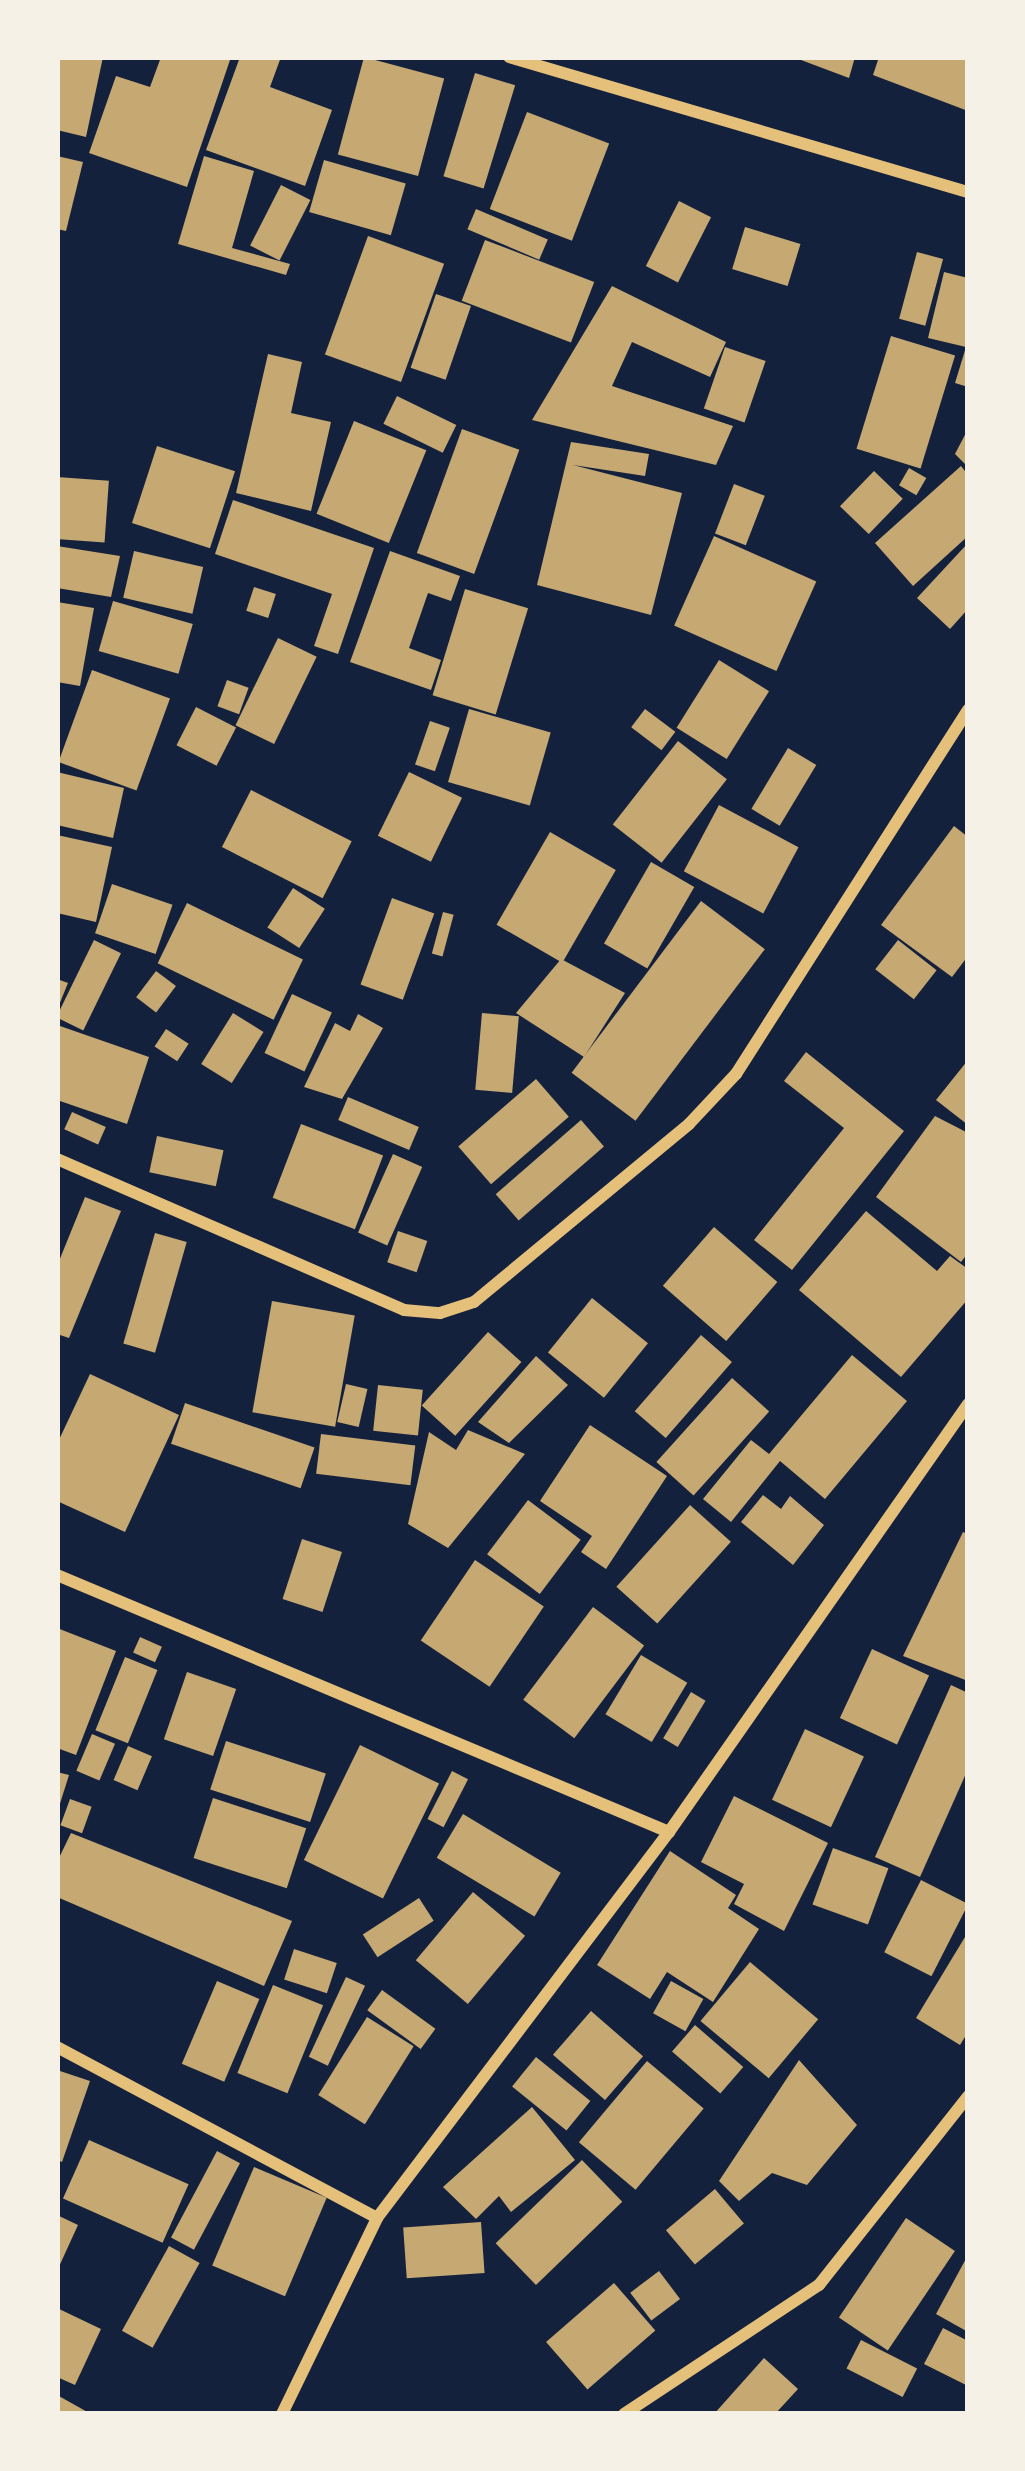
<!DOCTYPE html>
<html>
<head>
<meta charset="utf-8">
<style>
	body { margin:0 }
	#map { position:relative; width:1025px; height:2471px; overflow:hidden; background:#14213d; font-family:"Sofia Sans Condensed",sans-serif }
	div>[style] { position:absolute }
	.building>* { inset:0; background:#c6a872; transform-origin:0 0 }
	.minor>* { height:12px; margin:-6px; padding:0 6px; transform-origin:6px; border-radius:6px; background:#e5c07b }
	span { translate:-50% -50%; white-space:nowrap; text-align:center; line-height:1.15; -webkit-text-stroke:12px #f6f1e7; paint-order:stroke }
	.frame { position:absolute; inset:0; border:60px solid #f6f1e7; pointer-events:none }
</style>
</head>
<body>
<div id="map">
	<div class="building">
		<i style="clip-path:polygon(57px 57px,103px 57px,86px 137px,57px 130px)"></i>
		<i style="clip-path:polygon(161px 57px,231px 57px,187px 187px,89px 153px,116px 76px,150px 87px)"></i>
		<i style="clip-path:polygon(240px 57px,281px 57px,270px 87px,332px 110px,305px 186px,206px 150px)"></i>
		<i style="left:364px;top:57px;width:83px;height:101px;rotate:15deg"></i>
		<i style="clip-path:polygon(793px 57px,855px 57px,849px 78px)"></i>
		<i style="clip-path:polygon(879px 57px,968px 57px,968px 111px,873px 75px)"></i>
		<i style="left:475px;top:73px;width:42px;height:108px;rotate:17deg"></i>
		<i style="left:527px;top:112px;width:88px;height:104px;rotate:21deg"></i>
		<i style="clip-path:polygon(57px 156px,83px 162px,66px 231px,57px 229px)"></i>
		<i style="clip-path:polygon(204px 156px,254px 171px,232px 248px,290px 264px,286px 275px,178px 244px)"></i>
		<i style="left:324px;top:160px;width:85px;height:54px;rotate:16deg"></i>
		<i style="left:281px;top:185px;width:33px;height:68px;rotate:27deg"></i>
		<i style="left:679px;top:201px;width:36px;height:73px;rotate:27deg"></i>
		<i style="left:476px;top:209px;width:78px;height:22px;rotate:23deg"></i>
		<i style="left:745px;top:227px;width:58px;height:44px;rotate:17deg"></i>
		<i style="left:368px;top:236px;width:81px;height:126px;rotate:20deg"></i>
		<i style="left:485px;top:240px;width:117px;height:65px;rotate:21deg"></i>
		<i style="left:917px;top:252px;width:27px;height:69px;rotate:15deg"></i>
		<i style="clip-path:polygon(944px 272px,968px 278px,968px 387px,955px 383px,966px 347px,928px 338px)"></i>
		<i style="clip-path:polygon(612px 286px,726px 342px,710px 377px,632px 342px,612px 386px,733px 426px,716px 465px,532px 420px)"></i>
		<i style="left:436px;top:294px;width:37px;height:78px;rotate:19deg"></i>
		<i style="left:891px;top:336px;width:67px;height:118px;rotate:17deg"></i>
		<i style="left:725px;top:347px;width:43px;height:65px;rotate:19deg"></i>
		<i style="clip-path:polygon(268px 354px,302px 362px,291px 413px,331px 422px,311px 511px,236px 493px)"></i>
		<i style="left:397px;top:396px;width:66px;height:31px;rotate:26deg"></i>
		<i style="left:354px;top:421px;width:78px;height:100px;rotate:22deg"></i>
		<i style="left:462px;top:429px;width:61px;height:132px;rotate:20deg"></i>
		<i style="clip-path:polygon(968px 429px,968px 467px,955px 454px)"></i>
		<i style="clip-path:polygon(571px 442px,649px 454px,645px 476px,573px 465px,682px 493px,651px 615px,537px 585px)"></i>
		<i style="left:157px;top:446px;width:82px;height:81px;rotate:18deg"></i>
		<i style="clip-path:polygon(961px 466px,968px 475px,968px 536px,913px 586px,875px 543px)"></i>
		<i style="left:909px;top:468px;width:20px;height:20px;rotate:30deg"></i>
		<i style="left:874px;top:471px;width:40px;height:49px;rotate:44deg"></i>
		<i style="left:57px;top:477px;width:52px;height:62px;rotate:4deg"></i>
		<i style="left:734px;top:484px;width:33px;height:53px;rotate:21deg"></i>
		<i style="clip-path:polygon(233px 500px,374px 548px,338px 654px,314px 646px,332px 594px,215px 554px)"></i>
		<i style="left:714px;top:536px;width:112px;height:98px;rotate:24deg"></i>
		<i style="clip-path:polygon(968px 543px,968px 609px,950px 629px,917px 598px)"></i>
		<i style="clip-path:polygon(57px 546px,120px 556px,111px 597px,57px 588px)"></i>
		<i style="left:134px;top:551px;width:71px;height:48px;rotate:13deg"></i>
		<i style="clip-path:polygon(390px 551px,460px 576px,451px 601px,428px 593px,409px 648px,441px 660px,431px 690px,350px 662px)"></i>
		<i style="left:254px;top:587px;width:23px;height:25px;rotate:18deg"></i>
		<i style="left:465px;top:589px;width:66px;height:111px;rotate:17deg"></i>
		<i style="left:113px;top:601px;width:83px;height:52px;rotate:16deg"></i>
		<i style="clip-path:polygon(57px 602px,94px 608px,80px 686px,57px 682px)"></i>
		<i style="left:278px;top:638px;width:43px;height:97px;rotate:26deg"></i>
		<i style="left:719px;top:660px;width:59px;height:80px;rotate:32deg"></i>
		<i style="left:92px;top:670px;width:83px;height:98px;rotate:20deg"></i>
		<i style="left:227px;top:680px;width:23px;height:28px;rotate:20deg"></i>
		<i style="left:196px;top:707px;width:45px;height:43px;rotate:27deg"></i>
		<i style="left:469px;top:709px;width:85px;height:76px;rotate:16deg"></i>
		<i style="left:645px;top:709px;width:38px;height:23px;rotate:37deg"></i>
		<i style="left:430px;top:721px;width:21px;height:46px;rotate:19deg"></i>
		<i style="left:678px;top:741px;width:62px;height:106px;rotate:38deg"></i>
		<i style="left:788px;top:748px;width:33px;height:71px;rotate:31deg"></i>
		<i style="clip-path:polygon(57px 772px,124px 788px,113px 838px,57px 825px)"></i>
		<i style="left:409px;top:772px;width:59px;height:71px;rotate:26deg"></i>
		<i style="left:251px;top:790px;width:113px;height:64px;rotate:27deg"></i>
		<i style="left:719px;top:805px;width:90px;height:75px;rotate:28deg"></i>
		<i style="clip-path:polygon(954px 826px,968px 837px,968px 956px,952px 977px,881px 925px)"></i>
		<i style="left:550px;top:832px;width:76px;height:107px;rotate:30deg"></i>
		<i style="clip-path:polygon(57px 835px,112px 847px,96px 922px,57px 913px)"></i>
		<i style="left:651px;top:862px;width:50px;height:94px;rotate:30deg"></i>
		<i style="left:112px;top:884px;width:64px;height:52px;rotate:19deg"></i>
		<i style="left:293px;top:888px;width:38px;height:47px;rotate:33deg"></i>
		<i style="left:392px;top:898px;width:45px;height:92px;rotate:20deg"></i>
		<i style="left:701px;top:901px;width:80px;height:215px;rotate:37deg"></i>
		<i style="left:187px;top:903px;width:129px;height:67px;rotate:26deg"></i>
		<i style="left:443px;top:912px;width:11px;height:43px;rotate:15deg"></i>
		<i style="left:94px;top:940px;width:30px;height:86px;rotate:26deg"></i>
		<i style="left:898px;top:940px;width:49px;height:37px;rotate:38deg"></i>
		<i style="clip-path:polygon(561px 959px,625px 993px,584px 1057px,516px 1013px)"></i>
		<i style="left:156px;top:971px;width:25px;height:33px;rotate:37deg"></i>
		<i style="clip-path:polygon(57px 979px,68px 983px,57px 1010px)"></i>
		<i style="left:292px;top:994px;width:44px;height:65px;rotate:25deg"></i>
		<i style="left:233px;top:1013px;width:36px;height:60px;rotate:32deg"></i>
		<i style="left:482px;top:1013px;width:37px;height:77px;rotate:5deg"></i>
		<i style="clip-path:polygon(358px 1014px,383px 1028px,342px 1099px,304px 1087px,335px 1023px,350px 1031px)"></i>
		<i style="clip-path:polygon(60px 1026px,149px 1057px,127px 1124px,57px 1100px)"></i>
		<i style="left:166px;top:1029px;width:27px;height:21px;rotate:33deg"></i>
		<i style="clip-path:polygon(806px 1052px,904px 1131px,792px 1270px,754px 1240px,844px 1128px,784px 1081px)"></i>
		<i style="clip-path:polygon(968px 1060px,968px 1125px,936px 1100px)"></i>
		<i style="left:536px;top:1079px;width:50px;height:103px;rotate:49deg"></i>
		<i style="left:348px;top:1097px;width:77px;height:25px;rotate:23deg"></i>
		<i style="left:72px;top:1112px;width:37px;height:19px;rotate:24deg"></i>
		<i style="clip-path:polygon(935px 1116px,968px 1133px,968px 1253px,961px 1262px,876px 1197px)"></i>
		<i style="left:581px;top:1120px;width:35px;height:113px;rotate:49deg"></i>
		<i style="left:301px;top:1124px;width:88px;height:79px;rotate:21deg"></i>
		<i style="left:157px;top:1136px;width:68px;height:37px;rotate:12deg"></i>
		<i style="left:393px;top:1154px;width:32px;height:86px;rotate:24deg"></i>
		<i style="clip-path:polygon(85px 1197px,121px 1211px,69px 1338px,57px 1334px,57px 1266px)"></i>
		<i style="clip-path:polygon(866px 1211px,937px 1271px,950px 1256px,968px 1269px,968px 1299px,901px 1377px,799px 1290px)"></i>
		<i style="left:714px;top:1227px;width:84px;height:78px;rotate:41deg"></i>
		<i style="left:398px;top:1231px;width:31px;height:33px;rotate:19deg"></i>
		<i style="left:155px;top:1233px;width:33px;height:115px;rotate:16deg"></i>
		<i style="left:592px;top:1298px;width:72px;height:70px;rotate:39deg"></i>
		<i style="left:272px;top:1301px;width:84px;height:113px;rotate:10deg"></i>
		<i style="left:488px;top:1332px;width:45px;height:99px;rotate:42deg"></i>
		<i style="left:701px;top:1335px;width:41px;height:101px;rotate:41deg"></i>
		<i style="clip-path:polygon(852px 1355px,907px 1401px,825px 1499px,780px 1461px,731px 1522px,703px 1499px,751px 1440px,769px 1454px)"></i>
		<i style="clip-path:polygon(536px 1356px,568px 1385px,509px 1443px,478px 1422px)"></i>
		<i style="clip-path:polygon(90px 1374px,179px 1415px,125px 1532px,57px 1501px,57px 1444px)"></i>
		<i style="left:732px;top:1378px;width:50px;height:113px;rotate:42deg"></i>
		<i style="left:346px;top:1384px;width:22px;height:39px;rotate:13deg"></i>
		<i style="left:378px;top:1385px;width:45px;height:46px;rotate:6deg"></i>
		<i style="left:185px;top:1403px;width:137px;height:43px;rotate:19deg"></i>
		<i style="clip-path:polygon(590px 1425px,667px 1476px,606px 1569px,581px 1552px,592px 1536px,540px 1501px)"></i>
		<i style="clip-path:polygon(468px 1430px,525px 1454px,448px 1548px,408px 1524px,429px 1432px,456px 1450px)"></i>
		<i style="left:321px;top:1434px;width:95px;height:40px;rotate:7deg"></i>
		<i style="clip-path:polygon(763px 1495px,781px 1509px,790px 1496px,824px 1525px,793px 1565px,741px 1522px)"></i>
		<i style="left:528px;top:1500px;width:66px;height:68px;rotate:37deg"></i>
		<i style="left:690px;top:1505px;width:55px;height:110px;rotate:42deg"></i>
		<i style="clip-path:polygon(963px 1532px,968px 1534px,968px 1681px,903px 1656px)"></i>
		<i style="left:302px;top:1539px;width:42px;height:63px;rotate:18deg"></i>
		<i style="left:475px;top:1560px;width:83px;height:97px;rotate:34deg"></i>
		<i style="left:593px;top:1607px;width:64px;height:116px;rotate:37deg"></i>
		<i style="clip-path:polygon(57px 1628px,116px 1651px,76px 1755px,57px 1748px)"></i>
		<i style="left:140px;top:1637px;width:24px;height:17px;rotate:24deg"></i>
		<i style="left:872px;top:1649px;width:63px;height:76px;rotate:25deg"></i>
		<i style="left:641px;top:1655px;width:54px;height:69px;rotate:31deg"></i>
		<i style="left:125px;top:1657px;width:35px;height:79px;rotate:22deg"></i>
		<i style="left:187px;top:1672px;width:52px;height:71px;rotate:19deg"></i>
		<i style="clip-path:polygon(951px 1685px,968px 1693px,968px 1769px,920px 1877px,875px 1857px)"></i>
		<i style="left:691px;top:1692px;width:17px;height:54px;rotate:31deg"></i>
		<i style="left:805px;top:1729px;width:65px;height:78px;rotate:25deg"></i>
		<i style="left:92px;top:1734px;width:25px;height:40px;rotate:23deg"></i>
		<i style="left:226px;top:1741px;width:105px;height:51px;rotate:18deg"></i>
		<i style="left:360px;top:1745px;width:88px;height:128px;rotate:26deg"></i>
		<i style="left:128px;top:1746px;width:26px;height:37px;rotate:23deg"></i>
		<i style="left:452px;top:1771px;width:18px;height:54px;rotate:27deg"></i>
		<i style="clip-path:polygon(57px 1772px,69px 1775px,58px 1810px,57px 1810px)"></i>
		<i style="clip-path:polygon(734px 1796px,828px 1843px,784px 1931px,734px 1904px,744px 1884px,701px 1862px)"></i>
		<i style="left:213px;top:1798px;width:98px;height:63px;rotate:18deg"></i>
		<i style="left:70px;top:1799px;width:23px;height:28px;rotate:20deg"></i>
		<i style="left:463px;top:1814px;width:114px;height:51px;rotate:31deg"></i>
		<i style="clip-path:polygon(71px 1833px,292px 1921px,264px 1986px,57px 1897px,57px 1862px)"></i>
		<i style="left:833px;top:1848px;width:59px;height:60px;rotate:20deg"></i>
		<i style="clip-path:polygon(670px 1851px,736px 1895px,728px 1908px,759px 1929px,713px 2002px,667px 1972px,650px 1999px,597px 1965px)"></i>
		<i style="left:921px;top:1880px;width:53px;height:81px;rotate:27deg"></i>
		<i style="left:473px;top:1892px;width:68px;height:89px;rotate:40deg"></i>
		<i style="left:419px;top:1898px;width:27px;height:67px;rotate:57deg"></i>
		<i style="clip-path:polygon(968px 1932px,968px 2032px,960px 2045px,916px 2018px)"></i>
		<i style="left:294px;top:1949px;width:45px;height:32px;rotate:18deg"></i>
		<i style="left:750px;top:1962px;width:89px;height:77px;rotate:40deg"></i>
		<i style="left:346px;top:1977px;width:21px;height:88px;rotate:25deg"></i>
		<i style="left:217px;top:1981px;width:46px;height:90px;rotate:23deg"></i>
		<i style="left:671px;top:1981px;width:37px;height:37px;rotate:29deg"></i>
		<i style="left:273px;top:1985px;width:54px;height:95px;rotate:22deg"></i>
		<i style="left:382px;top:1990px;width:66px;height:25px;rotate:36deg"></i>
		<i style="left:591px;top:2011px;width:69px;height:58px;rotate:41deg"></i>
		<i style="left:367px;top:2017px;width:55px;height:92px;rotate:32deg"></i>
		<i style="left:695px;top:2025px;width:64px;height:35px;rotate:41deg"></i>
		<i style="left:536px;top:2057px;width:70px;height:38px;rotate:39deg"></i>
		<i style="clip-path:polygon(799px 2060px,857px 2125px,807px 2185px,772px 2173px,739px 2201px,719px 2181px)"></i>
		<i style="left:647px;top:2061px;width:74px;height:106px;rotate:40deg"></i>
		<i style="clip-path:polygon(57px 2070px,90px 2081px,62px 2162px,57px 2160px)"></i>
		<i style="clip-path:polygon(532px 2107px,575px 2160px,511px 2212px,499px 2196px,476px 2219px,443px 2187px)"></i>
		<i style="left:89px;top:2140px;width:109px;height:64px;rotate:24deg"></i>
		<i style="left:217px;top:2151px;width:26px;height:98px;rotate:28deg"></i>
		<i style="left:582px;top:2160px;width:58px;height:120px;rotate:46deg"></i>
		<i style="left:254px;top:2167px;width:79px;height:107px;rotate:23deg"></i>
		<i style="left:715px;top:2189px;width:45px;height:64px;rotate:50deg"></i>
		<i style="clip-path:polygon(57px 2215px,78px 2225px,57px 2271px)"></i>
		<i style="left:906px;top:2218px;width:59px;height:120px;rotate:34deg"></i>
		<i style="left:481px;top:2222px;width:51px;height:78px;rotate:86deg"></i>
		<i style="left:169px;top:2246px;width:35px;height:97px;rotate:29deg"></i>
		<i style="clip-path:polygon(968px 2255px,968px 2332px,936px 2314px)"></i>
		<i style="left:659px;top:2271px;width:35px;height:36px;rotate:53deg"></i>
		<i style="left:614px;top:2283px;width:63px;height:90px;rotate:49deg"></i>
		<i style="clip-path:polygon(57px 2308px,101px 2329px,75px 2385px,57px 2377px)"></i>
		<i style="clip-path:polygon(943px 2328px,968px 2341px,968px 2386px,924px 2364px)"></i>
		<i style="left:861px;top:2340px;width:63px;height:32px;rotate:27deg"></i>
		<i style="clip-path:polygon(764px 2358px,798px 2389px,775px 2414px,714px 2414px)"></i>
		<i style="clip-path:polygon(57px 2395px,91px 2414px,57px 2414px)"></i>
	</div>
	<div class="minor">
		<i style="left:509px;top:57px;width:478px;rotate:16.4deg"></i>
		<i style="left:57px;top:1159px;width:378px;rotate:23.5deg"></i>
		<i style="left:404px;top:1310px;width:36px;rotate:5deg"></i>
		<i style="left:440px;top:1313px;width:36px;rotate:-18deg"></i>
		<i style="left:474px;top:1302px;width:279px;rotate:-39.6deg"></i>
		<i style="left:689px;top:1124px;width:69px;rotate:-46.8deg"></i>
		<i style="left:736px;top:1074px;width:432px;rotate:-57.5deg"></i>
		<i style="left:57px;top:1575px;width:664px;rotate:22.78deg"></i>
		<i style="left:57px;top:2047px;width:363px;rotate:28.1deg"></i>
		<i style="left:282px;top:2414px;width:218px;rotate:-64.1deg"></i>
		<i style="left:377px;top:2218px;width:484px;rotate:-52.9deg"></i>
		<i style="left:669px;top:1832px;width:522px;rotate:-55.06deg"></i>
		<i style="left:624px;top:2414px;width:234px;rotate:-33.5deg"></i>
		<i style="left:819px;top:2285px;width:241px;rotate:-51.7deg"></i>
	</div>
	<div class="frame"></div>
</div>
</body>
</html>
